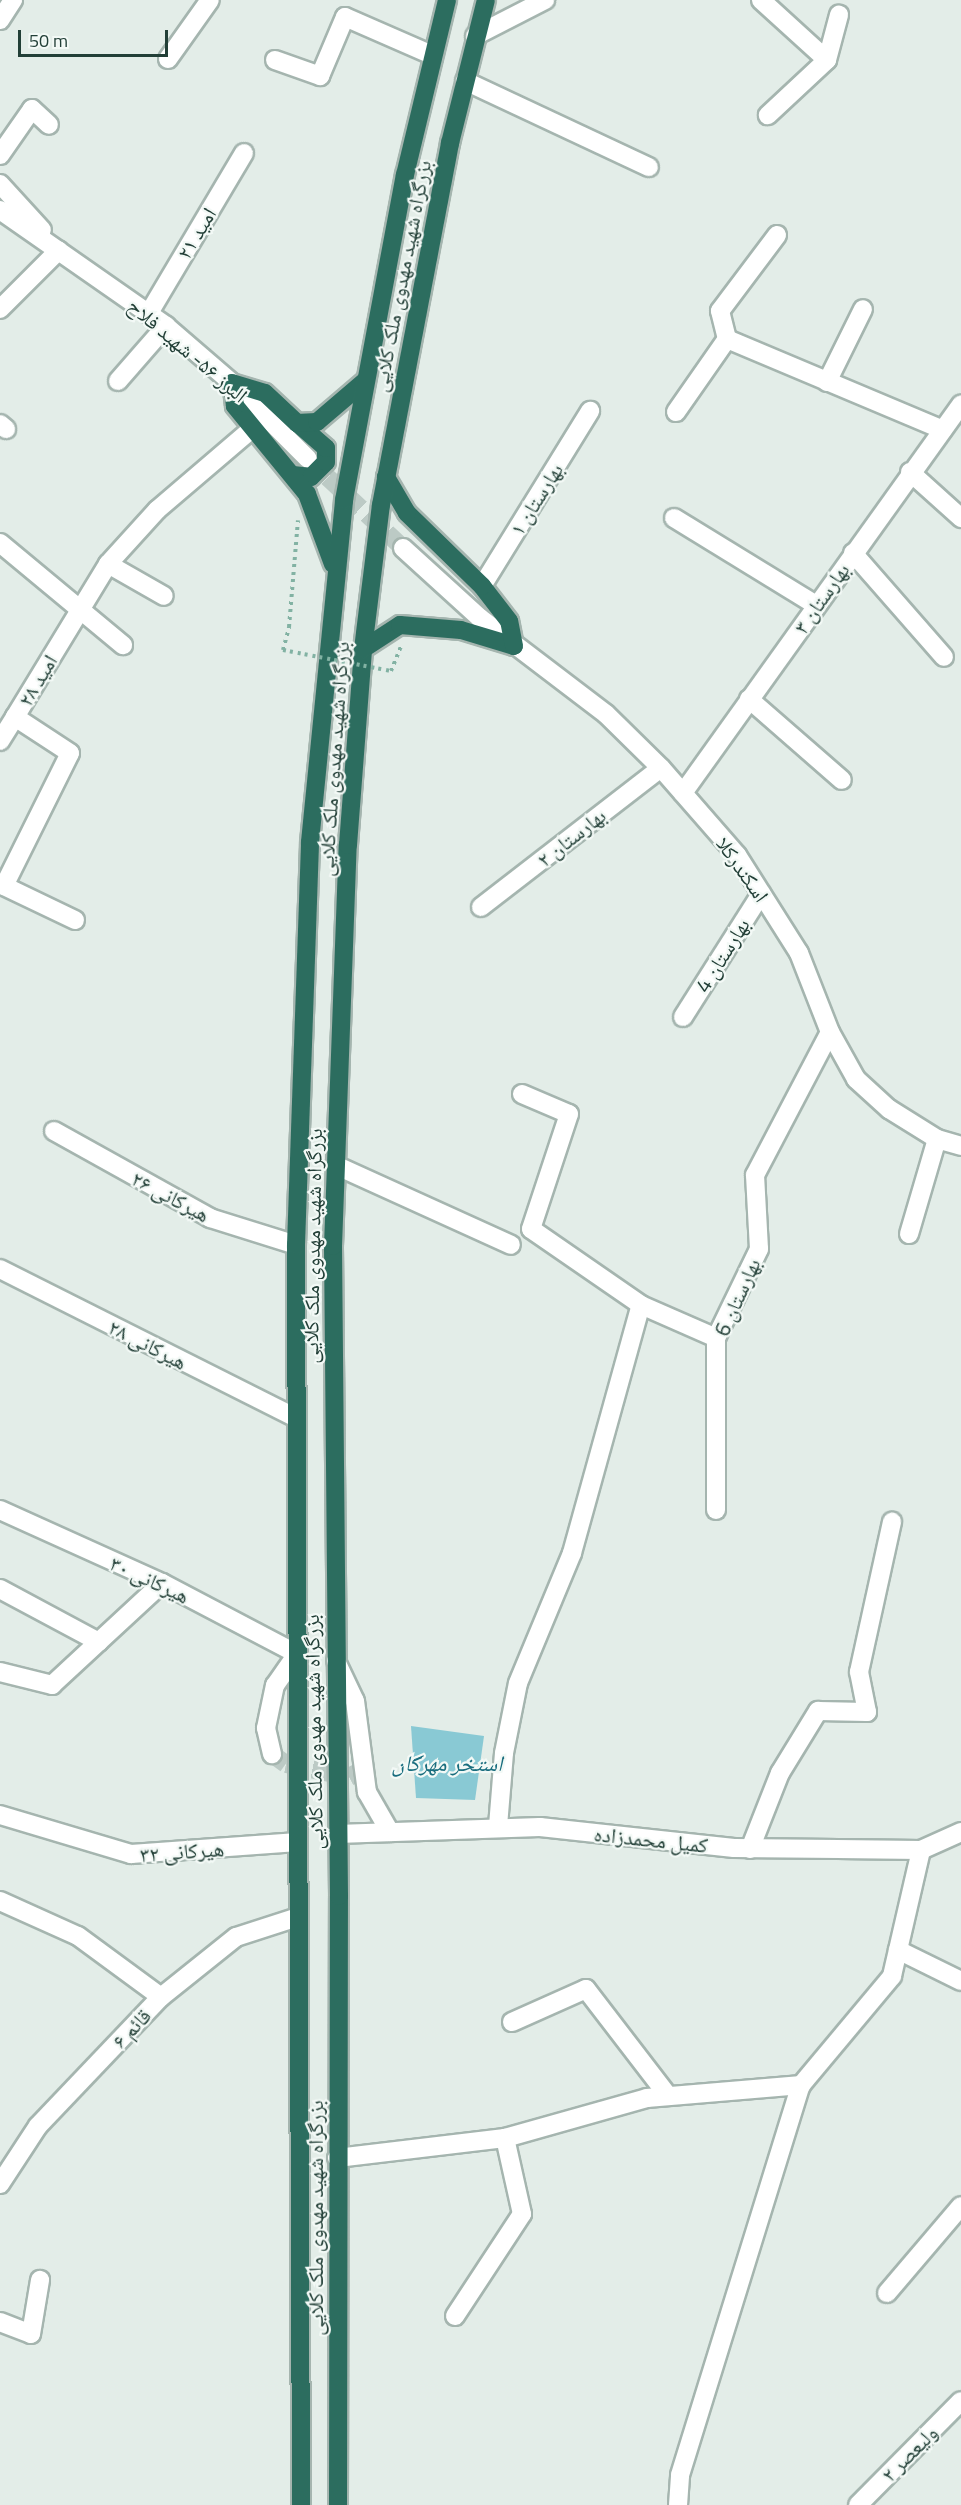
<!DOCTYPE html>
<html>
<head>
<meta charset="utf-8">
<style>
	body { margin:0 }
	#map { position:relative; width:961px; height:2505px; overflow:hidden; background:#e3ede8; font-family:"Titillium Web","Noto Naskh Arabic",sans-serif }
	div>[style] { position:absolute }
	.water>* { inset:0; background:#89c9d4 }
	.minor-tunnel>* { height:18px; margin-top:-9px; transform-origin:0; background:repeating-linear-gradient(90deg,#bccac5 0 18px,transparent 0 27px) }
	.path>* { height:4px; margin-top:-2px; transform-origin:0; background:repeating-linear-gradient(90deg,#82b2a3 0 3px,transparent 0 7.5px) }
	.roads { filter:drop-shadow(2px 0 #a5b5af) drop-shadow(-2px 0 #a5b5af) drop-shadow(0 2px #a5b5af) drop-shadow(0 -2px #a5b5af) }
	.minor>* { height:18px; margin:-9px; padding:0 9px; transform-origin:9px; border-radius:9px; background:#fff }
	.highway>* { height:18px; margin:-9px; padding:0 9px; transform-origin:9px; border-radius:9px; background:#2c6d5f }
	.path-bridge>* { height:4px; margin-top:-2px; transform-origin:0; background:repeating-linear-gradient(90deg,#82b2a3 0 3px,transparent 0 7.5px) }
	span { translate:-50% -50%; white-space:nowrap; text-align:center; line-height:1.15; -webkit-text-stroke:4.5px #f3f9f6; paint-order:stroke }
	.street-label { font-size:21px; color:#223f37 }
	.water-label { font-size:22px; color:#196d7e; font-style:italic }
	.scale { position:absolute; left:18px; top:30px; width:150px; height:27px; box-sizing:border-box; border:3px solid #223f37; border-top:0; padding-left:8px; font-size:18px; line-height:21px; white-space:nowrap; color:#223f37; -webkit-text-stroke:4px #f3f9f6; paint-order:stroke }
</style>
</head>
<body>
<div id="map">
	<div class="water">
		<i style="clip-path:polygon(411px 1726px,484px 1736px,475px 1800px,416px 1798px)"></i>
	</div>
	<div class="minor-tunnel">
		<i style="left:308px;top:459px;width:130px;rotate:43.1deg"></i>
		<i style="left:272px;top:1754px;width:17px;rotate:36deg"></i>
		<i style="left:286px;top:1764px;width:64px;rotate:11.7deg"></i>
		<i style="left:349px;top:1777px;width:15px;rotate:-28deg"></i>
	</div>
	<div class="path">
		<i style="left:283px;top:650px;width:24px;rotate:-75deg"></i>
		<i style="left:289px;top:627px;width:107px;rotate:-85.2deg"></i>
		<i style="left:391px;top:671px;width:27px;rotate:-68deg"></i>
	</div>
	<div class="roads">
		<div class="minor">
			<i style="left:761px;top:0;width:89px;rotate:42.3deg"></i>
			<i style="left:827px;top:60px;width:81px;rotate:137deg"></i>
			<i style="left:0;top:20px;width:24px;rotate:-57deg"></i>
			<i style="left:475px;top:36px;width:79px;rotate:-27.2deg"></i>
			<i style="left:168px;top:59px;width:72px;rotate:-54.6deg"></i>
			<i style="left:275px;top:60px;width:48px;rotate:19.6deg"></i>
			<i style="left:320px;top:76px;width:64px;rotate:-67deg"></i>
			<i style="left:345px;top:17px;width:95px;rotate:23.6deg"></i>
			<i style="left:827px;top:60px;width:47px;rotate:-75.1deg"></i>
			<i style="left:465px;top:81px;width:203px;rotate:25.1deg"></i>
			<i style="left:0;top:155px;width:56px;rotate:-55.2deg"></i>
			<i style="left:32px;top:109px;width:23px;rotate:43deg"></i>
			<i style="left:0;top:184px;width:62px;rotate:47.6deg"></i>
			<i style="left:0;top:210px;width:203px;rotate:34.9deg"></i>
			<i style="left:166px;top:326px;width:87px;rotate:40.8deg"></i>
			<i style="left:232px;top:383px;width:107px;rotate:45deg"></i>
			<i style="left:0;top:309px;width:83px;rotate:-45deg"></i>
			<i style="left:149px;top:313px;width:186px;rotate:-59.3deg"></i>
			<i style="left:727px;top:339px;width:29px;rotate:-104deg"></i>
			<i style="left:720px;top:311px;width:95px;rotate:-53.1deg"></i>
			<i style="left:118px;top:381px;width:73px;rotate:-48.9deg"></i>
			<i style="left:827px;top:382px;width:81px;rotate:-63.7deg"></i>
			<i style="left:676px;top:412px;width:89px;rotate:-55.1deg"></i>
			<i style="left:727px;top:339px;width:234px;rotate:22.8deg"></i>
			<i style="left:0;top:424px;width:8px;rotate:40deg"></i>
			<i style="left:910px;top:472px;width:69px;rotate:42deg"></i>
			<i style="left:674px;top:518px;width:167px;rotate:31.5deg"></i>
			<i style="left:0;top:543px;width:160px;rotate:39.7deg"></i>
			<i style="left:403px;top:548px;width:104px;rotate:42.3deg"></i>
			<i style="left:480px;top:618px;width:158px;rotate:37.3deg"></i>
			<i style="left:606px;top:714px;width:77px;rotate:44.5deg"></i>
			<i style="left:661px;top:768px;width:116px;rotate:48.9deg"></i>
			<i style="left:737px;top:855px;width:116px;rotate:57.7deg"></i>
			<i style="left:799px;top:953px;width:85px;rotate:68.6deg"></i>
			<i style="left:830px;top:1032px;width:54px;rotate:61deg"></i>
			<i style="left:856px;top:1079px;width:45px;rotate:42.3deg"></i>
			<i style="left:889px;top:1109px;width:57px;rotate:32deg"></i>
			<i style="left:937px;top:1139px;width:25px;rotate:16deg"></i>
			<i style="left:853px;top:553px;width:138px;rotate:48.8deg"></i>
			<i style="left:108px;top:564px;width:64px;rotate:29.7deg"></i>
			<i style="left:482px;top:586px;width:206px;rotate:-58.3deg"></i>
			<i style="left:749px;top:699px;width:123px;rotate:41.1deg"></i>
			<i style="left:0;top:741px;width:28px;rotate:-58deg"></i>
			<i style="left:683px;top:793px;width:478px;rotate:-54.4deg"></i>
			<i style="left:481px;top:907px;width:227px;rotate:-37.7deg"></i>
			<i style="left:75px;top:920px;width:79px;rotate:-154.4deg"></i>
			<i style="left:4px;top:886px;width:148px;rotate:-63.6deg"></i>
			<i style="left:70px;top:753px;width:66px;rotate:-146.8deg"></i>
			<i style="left:15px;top:717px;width:179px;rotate:-58.7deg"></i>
			<i style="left:108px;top:564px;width:73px;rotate:-47.8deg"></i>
			<i style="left:157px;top:510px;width:126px;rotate:-40.5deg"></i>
			<i style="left:683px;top:1017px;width:146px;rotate:-57.6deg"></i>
			<i style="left:522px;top:1094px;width:51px;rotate:23.1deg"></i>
			<i style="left:569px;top:1114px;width:121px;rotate:108.3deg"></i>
			<i style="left:531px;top:1229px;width:134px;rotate:34.6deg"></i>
			<i style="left:641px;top:1305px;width:82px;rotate:23.7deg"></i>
			<i style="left:54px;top:1131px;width:179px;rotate:29.1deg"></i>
			<i style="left:210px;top:1218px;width:90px;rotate:17.4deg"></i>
			<i style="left:335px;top:1165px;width:193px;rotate:24.4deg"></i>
			<i style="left:909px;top:1234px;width:99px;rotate:-73.6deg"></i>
			<i style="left:0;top:1269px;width:331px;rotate:26.7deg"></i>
			<i style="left:0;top:1510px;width:178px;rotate:24.3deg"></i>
			<i style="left:162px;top:1583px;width:153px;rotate:27.7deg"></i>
			<i style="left:297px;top:1654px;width:38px;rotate:125deg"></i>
			<i style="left:275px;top:1685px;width:44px;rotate:101.8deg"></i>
			<i style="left:266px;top:1728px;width:27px;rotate:77deg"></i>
			<i style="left:716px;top:1510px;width:172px;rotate:-90deg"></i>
			<i style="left:716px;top:1338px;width:99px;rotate:-64.2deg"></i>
			<i style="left:759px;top:1249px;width:74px;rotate:-93.1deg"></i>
			<i style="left:755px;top:1175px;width:161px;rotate:-62.3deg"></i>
			<i style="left:0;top:1589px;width:112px;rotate:28.2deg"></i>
			<i style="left:336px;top:1661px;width:44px;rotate:64.6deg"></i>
			<i style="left:355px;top:1701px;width:92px;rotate:82.5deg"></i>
			<i style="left:367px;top:1792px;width:46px;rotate:60.1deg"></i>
			<i style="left:0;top:1672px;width:54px;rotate:14deg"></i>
			<i style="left:52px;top:1685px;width:150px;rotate:-42.8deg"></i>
			<i style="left:0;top:1815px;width:137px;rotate:16.6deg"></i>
			<i style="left:131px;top:1854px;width:167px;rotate:-4.1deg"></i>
			<i style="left:498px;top:1826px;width:73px;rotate:-85.3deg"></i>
			<i style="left:504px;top:1753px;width:71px;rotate:-78.7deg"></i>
			<i style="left:518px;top:1683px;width:141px;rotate:-67.4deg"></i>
			<i style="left:572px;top:1553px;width:257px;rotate:-74.5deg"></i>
			<i style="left:337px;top:1834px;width:203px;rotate:-2deg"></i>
			<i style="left:540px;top:1827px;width:195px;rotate:6.2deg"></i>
			<i style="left:734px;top:1848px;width:187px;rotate:0.6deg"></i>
			<i style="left:921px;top:1850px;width:44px;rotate:-24.2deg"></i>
			<i style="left:750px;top:1849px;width:82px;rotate:-68.5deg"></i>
			<i style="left:780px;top:1773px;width:73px;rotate:-58.5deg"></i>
			<i style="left:818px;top:1711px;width:49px;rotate:1.2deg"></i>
			<i style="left:867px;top:1712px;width:41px;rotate:-101.3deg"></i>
			<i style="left:859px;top:1672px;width:154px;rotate:-77.6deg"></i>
			<i style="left:0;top:1901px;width:85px;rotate:24.2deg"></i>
			<i style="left:78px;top:1936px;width:103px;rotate:36.3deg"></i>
			<i style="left:898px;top:1950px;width:70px;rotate:26.2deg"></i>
			<i style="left:512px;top:2022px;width:81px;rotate:-24deg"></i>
			<i style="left:586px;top:1989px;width:135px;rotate:52.5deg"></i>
			<i style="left:337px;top:2158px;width:169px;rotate:-6.8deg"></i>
			<i style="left:505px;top:2138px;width:148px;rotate:-15.7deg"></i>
			<i style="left:647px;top:2098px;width:155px;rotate:-4.8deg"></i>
			<i style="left:801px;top:2085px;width:142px;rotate:-50.1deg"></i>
			<i style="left:892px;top:1976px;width:129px;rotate:-77deg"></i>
			<i style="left:0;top:2184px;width:69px;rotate:-56.8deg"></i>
			<i style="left:38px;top:2126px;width:178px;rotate:-46.4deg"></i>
			<i style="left:161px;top:1997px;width:96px;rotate:-38.7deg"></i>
			<i style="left:236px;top:1937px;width:65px;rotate:-17.9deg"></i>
			<i style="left:887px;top:2293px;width:114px;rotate:-49.6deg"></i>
			<i style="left:455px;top:2316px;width:122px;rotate:-56.7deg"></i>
			<i style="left:522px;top:2214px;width:78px;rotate:-102.6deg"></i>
			<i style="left:0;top:2322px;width:33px;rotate:21deg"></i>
			<i style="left:31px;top:2334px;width:55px;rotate:-80.5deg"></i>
			<i style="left:678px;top:2505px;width:30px;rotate:-86deg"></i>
			<i style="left:680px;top:2475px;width:408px;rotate:-72.8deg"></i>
			<i style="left:858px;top:2505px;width:146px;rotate:-45.3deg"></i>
		</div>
		<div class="highway">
			<i style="left:293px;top:475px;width:18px;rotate:6deg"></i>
			<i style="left:311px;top:477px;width:21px;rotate:-45deg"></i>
			<i style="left:326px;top:462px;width:14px;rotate:-90deg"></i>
			<i style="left:326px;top:448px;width:38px;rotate:-139deg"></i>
			<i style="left:333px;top:564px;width:75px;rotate:-110.4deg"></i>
			<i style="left:307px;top:494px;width:114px;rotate:-129.3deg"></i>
			<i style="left:235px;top:406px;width:23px;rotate:-97deg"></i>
			<i style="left:232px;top:383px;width:34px;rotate:17deg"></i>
			<i style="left:265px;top:393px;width:44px;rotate:43.2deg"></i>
			<i style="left:297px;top:423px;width:20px;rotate:-3deg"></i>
			<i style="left:317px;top:422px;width:63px;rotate:-40.5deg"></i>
			<i style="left:363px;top:649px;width:44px;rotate:-33deg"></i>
			<i style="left:400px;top:625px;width:61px;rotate:4.7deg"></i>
			<i style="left:461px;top:630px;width:55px;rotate:16.8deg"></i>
			<i style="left:514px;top:646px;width:25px;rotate:-101deg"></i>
			<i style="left:509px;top:621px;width:44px;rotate:-127.6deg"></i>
			<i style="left:482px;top:586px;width:105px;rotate:-135.8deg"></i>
			<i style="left:407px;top:513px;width:42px;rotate:-120.3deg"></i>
			<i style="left:301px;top:2505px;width:1260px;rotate:-90.23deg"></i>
			<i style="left:296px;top:1245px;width:403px;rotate:-88deg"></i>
			<i style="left:310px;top:842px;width:344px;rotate:-84.3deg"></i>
			<i style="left:344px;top:500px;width:331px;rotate:-79.4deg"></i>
			<i style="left:405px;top:175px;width:180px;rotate:-76.5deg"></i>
			<i style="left:338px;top:2505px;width:609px;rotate:-89.91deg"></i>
			<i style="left:339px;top:1896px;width:650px;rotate:-90.53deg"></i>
			<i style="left:333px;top:1246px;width:401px;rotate:-87.9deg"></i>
			<i style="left:348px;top:845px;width:197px;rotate:-85.6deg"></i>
			<i style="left:363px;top:649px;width:145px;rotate:-82.9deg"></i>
			<i style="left:381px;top:505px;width:369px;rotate:-79.2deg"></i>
			<i style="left:450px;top:143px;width:147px;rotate:-75.9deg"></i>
		</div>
	</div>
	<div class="path-bridge">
		<i style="left:283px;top:650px;width:110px;rotate:11deg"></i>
	</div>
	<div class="street-label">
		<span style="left:196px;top:233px;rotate:-59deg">امید ۲۱</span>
		<span style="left:401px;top:276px;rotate:-79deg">بزرگراه شهید مهدوی ملک کلایی</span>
		<span style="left:188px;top:350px;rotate:40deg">البرز ۵۶- شهید فلاح</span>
		<span style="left:536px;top:499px;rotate:-58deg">بهارستان ۱</span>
		<span style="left:821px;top:598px;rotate:-55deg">بهارستان ۳</span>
		<span style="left:37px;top:680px;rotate:-59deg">امید ۲۸</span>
		<span style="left:333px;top:759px;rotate:-86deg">بزرگراه شهید مهدوی ملک کلایی</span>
		<span style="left:571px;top:837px;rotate:-38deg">بهارستان ۲</span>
		<span style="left:743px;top:869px;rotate:55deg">اسکندرکلا</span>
		<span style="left:722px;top:955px;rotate:-58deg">بهارستان 4</span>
		<span style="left:171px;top:1196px;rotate:28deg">هیرکانی ۲۶</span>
		<span style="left:312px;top:1246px;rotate:-89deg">بزرگراه شهید مهدوی ملک کلایی</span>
		<span style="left:737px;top:1297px;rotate:-66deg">بهارستان 6</span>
		<span style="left:148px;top:1344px;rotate:27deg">هیرکانی ۲۸</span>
		<span style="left:150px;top:1579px;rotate:25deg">هیرکانی ۳۰</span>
		<span style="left:313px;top:1732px;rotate:-91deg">بزرگراه شهید مهدوی ملک کلایی</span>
		<span style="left:651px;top:1839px;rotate:6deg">کمیل محمدزاده</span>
		<span style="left:182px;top:1851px;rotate:-4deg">هیرکانی ۳۲</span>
		<span style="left:131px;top:2028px;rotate:-46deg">قائم ۶</span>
		<span style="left:315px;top:2218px;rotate:-90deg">بزرگراه شهید مهدوی ملک کلایی</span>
		<span style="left:909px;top:2453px;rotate:-45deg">ولیعصر ۲</span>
	</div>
	<div class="water-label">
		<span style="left:447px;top:1764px">استخر مهرگان</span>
	</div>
	<div class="scale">50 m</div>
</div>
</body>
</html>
